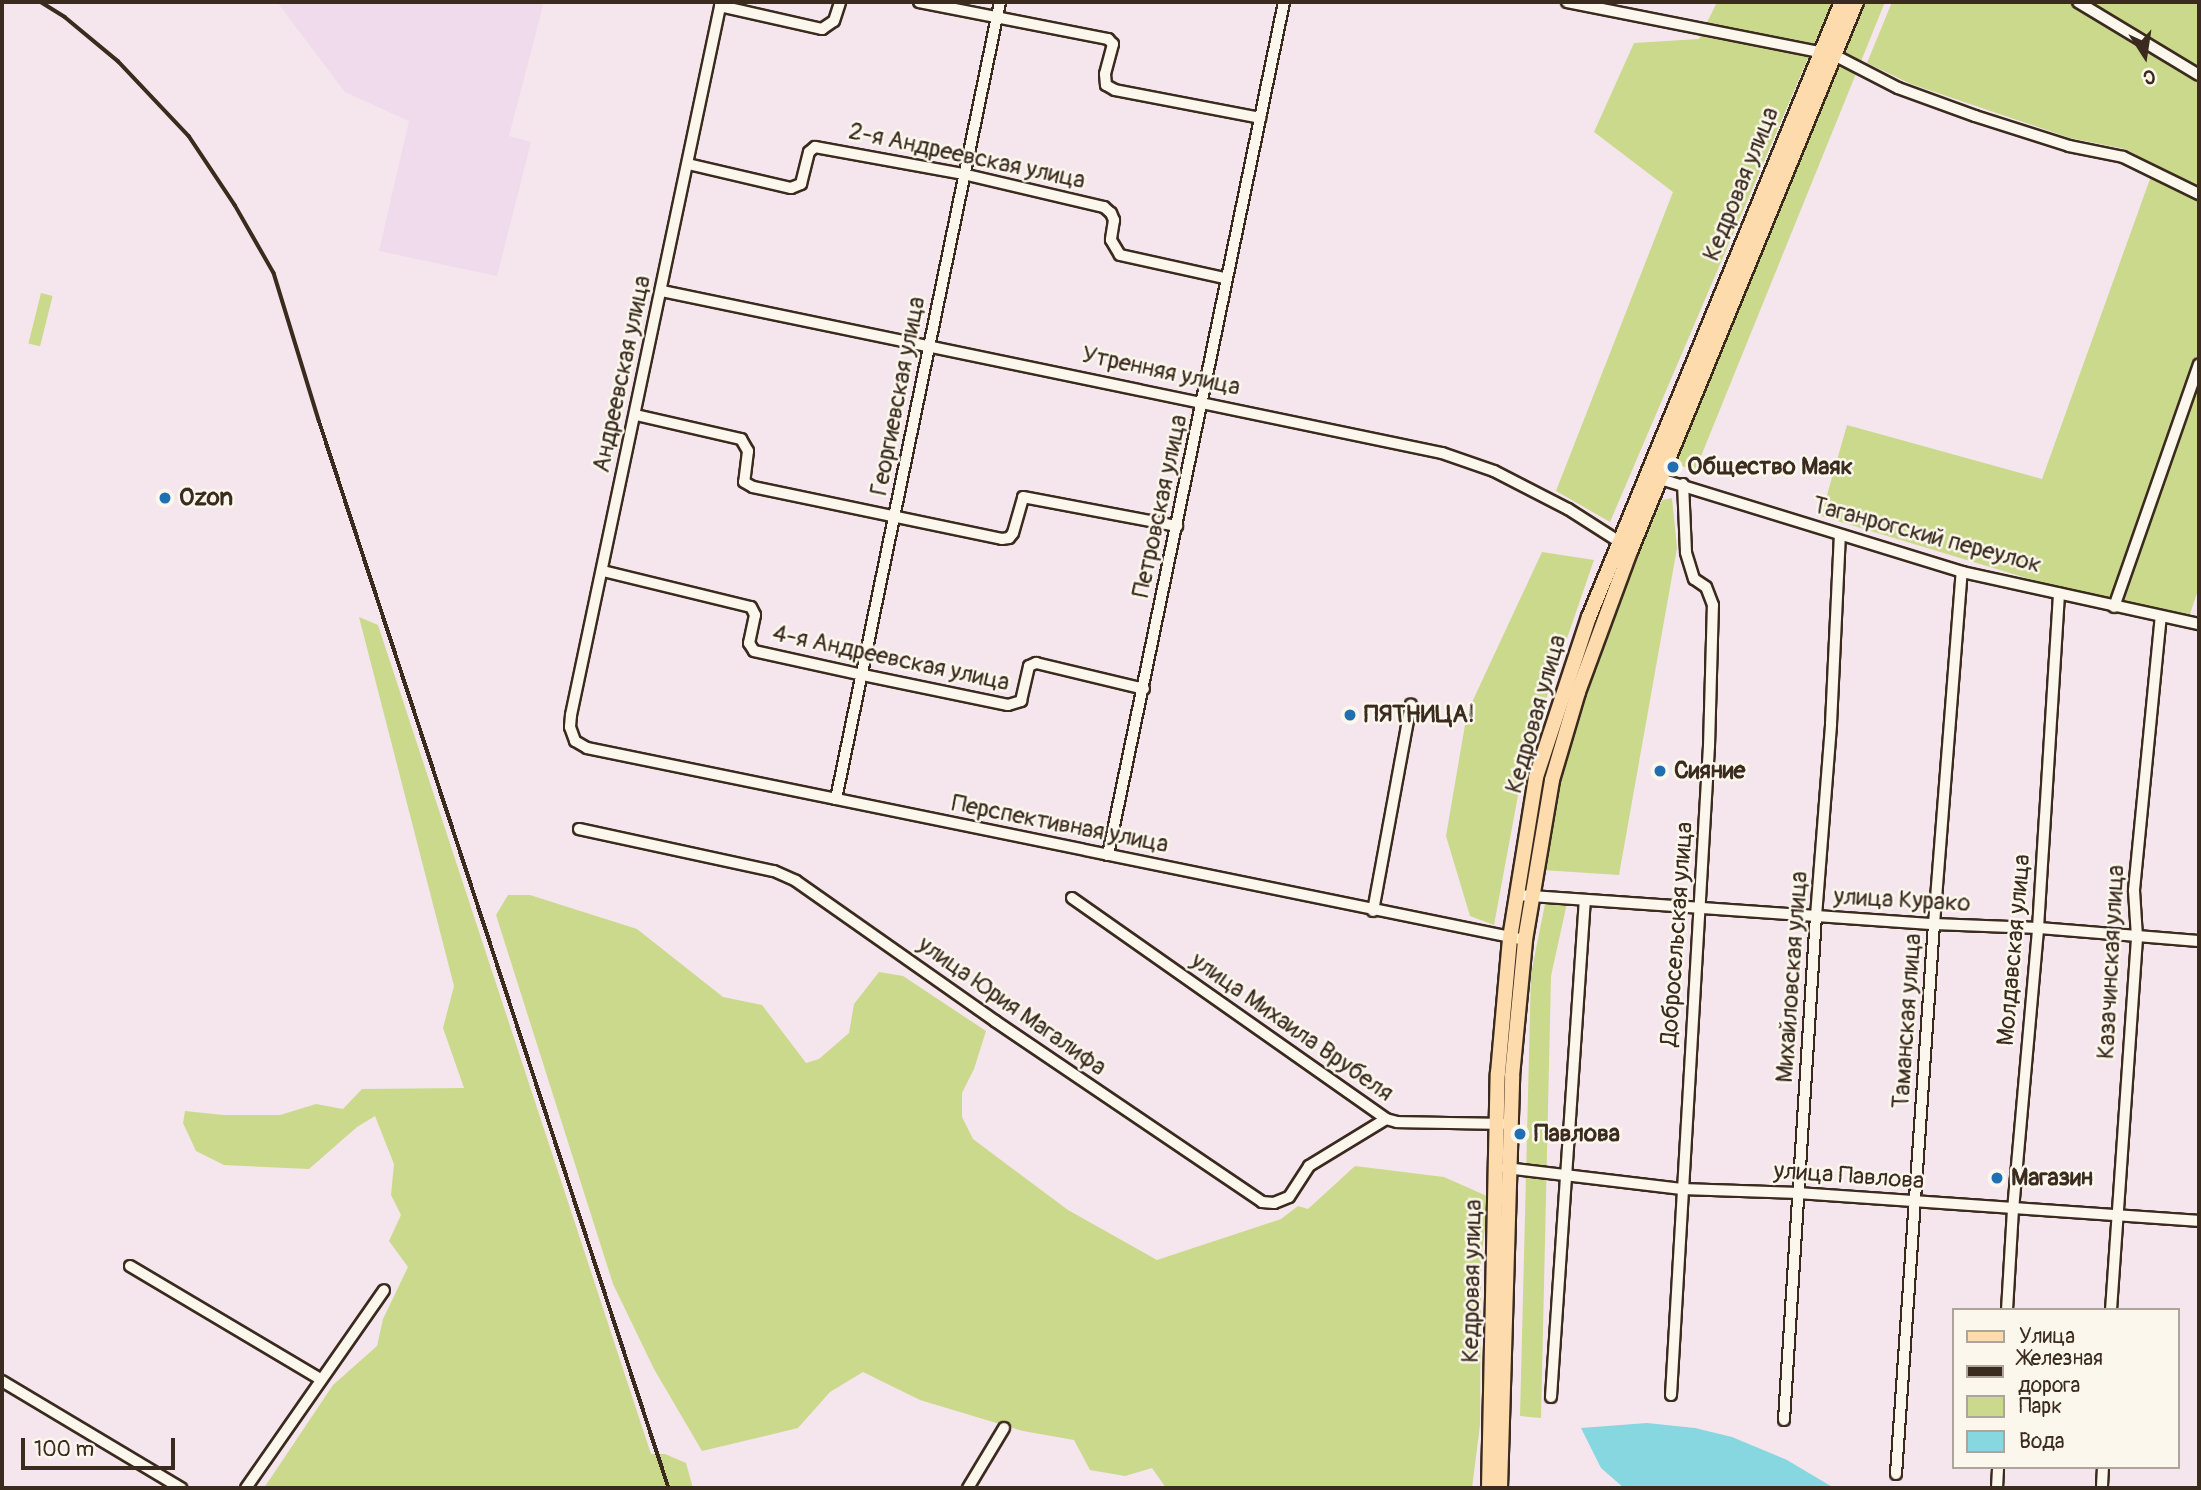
<!DOCTYPE html>
<html>
<head>
<meta charset="utf-8">
<style>
	body { margin:0 }
	#map { position:relative; width:2201px; height:1490px; overflow:hidden; background:#f4e6ec; font-family:Pangolin,sans-serif }
	div>[style] { position:absolute }
	.built>* { inset:0; background:#efdbec }
	.green>* { inset:0; background:#cbd98c; transform-origin:0 0 }
	.water>* { inset:0; background:#86d7df }
	.roads { filter:drop-shadow(2px 0 #3b2a1e) drop-shadow(-2px 0 #3b2a1e) drop-shadow(0 2px #3b2a1e) drop-shadow(0 -2px #3b2a1e) }
	.street>* { height:10px; margin:-5px; padding:0 5px; transform-origin:5px; border-radius:5px; background:#fbf7ec }
	.primary>* { height:14px; margin:-7px; padding:0 7px; transform-origin:7px; border-radius:7px; background:#fedbac }
	.rail>* { height:3.5px; margin:-1.75px; padding:0 1.75px; transform-origin:1.75px; border-radius:1.75px; background:#3b2a1e }
	.dots>* { width:19px; height:19px; translate:-50% -50%; box-sizing:border-box; border:4px solid #fbf7ec; border-radius:50% }
	span { translate:-50% -50%; white-space:nowrap; text-align:center; line-height:1.15; -webkit-text-stroke:5px #fbf7ec; paint-order:stroke }
	.street-label { font-size:24px; color:#3b2a1e }
	.poi-label { font-size:24px; color:#3b2a1e; font-weight:700 }
	.left { translate:0 -50%; text-align:left }
	.frame { position:absolute; inset:0; border:4px solid #3b2a1e; pointer-events:none }
	.legend { position:absolute; left:1952px; top:1308px; width:228px; height:161px; box-sizing:border-box; background:#fbf7ec; border:2px solid #aea59a; margin:0; padding:9px 12px; list-style:none; font-size:21px; color:#3b2a1e }
	.legend li { display:flex; align-items:center; gap:14px; height:35px }
	.legend b { width:35px; border:2px solid #aea59a }
	.north { position:absolute; left:2110px; top:21px; width:70px; height:70px; -webkit-text-stroke:5px #fbf7ec; paint-order:stroke; rotate:168deg; font-size:19px; font-weight:700; line-height:28px; text-align:center; color:#3b2a1e }
	.north::after { content:''; display:block; margin:auto; width:24px; height:32px; background:#3b2a1e; clip-path:polygon(50% 0,100% 100%,50% 72%,0 100%) }
	.scale { position:absolute; left:21px; top:1438px; width:154px; height:32px; box-sizing:border-box; border:4px solid #3b2a1e; border-top:0; padding-left:9px; font-size:21px; line-height:24px; white-space:nowrap; color:#3b2a1e; -webkit-text-stroke:5px #fbf7ec; paint-order:stroke }
</style>
</head>
<body>
<div id="map">
	<div class="built">
		<i style="clip-path:polygon(277px 2px,544px 2px,509px 136px,531px 142px,497px 276px,379px 251px,409px 121px,345px 92px)"></i>
	</div>
	<div class="green">
		<i style="clip-path:polygon(1717px 2px,1832px 2px,1610px 522px,1556px 491px,1673px 192px,1594px 132px,1634px 43px,1699px 39px)"></i>
		<i style="clip-path:polygon(1859px 2px,1885px 2px,1695px 471px,1669px 461px)"></i>
		<i style="clip-path:polygon(1892px 2px,2199px 2px,2199px 587px,2186px 626px,1821px 516px,1847px 425px,2042px 479px,2155px 165px,2125px 149px,2070px 138px,1911px 84px,1867px 63px)"></i>
		<i style="left:41px;top:293px;width:12px;height:52px;rotate:14deg"></i>
		<i style="clip-path:polygon(1672px 498px,1677px 548px,1619px 875px,1542px 870px,1565px 758px,1608px 623px,1662px 500px)"></i>
		<i style="clip-path:polygon(1542px 552px,1594px 560px,1524px 763px,1494px 925px,1470px 916px,1446px 836px,1467px 713px)"></i>
		<i style="clip-path:polygon(359px 617px,378px 625px,651px 1454px,665px 1454px,686px 1463px,693px 1488px,264px 1488px,333px 1385px,377px 1346px,383px 1319px,408px 1267px,389px 1241px,401px 1215px,391px 1195px,394px 1164px,375px 1116px,357px 1127px,309px 1169px,224px 1165px,196px 1151px,183px 1123px,185px 1111px,223px 1115px,280px 1115px,316px 1104px,343px 1109px,362px 1089px,464px 1088px,443px 1028px,454px 986px)"></i>
		<i style="clip-path:polygon(508px 895px,530px 895px,637px 929px,723px 997px,762px 1005px,806px 1063px,819px 1059px,849px 1033px,854px 1004px,879px 972px,903px 976px,986px 1031px,974px 1069px,962px 1093px,962px 1117px,973px 1139px,1068px 1210px,1157px 1260px,1281px 1219px,1298px 1206px,1308px 1209px,1355px 1166px,1444px 1177px,1489px 1197px,1481px 1260px,1480px 1425px,1472px 1488px,1166px 1488px,1152px 1468px,1125px 1476px,1090px 1470px,1074px 1440px,1023px 1431px,920px 1400px,863px 1372px,830px 1392px,798px 1428px,702px 1451px,654px 1369px,613px 1284px,496px 915px)"></i>
		<i style="clip-path:polygon(1567px 903px,1551px 976px,1541px 1418px,1520px 1416px,1531px 974px,1545px 904px)"></i>
	</div>
	<div class="water">
		<i style="clip-path:polygon(1647px 1423px,1695px 1428px,1732px 1437px,1787px 1460px,1834px 1488px,1624px 1488px,1601px 1468px,1581px 1428px)"></i>
	</div>
	<div class="roads">
		<div class="street">
			<i style="left:721px;top:2px;width:729px;rotate:101.88deg"></i>
			<i style="left:571px;top:715px;width:12px;rotate:95deg"></i>
			<i style="left:570px;top:727px;width:15px;rotate:70deg"></i>
			<i style="left:575px;top:741px;width:14px;rotate:30deg"></i>
			<i style="left:587px;top:748px;width:957px;rotate:11.57deg"></i>
			<i style="left:919px;top:2px;width:193px;rotate:11.1deg"></i>
			<i style="left:1108px;top:39px;width:7px;rotate:45deg"></i>
			<i style="left:1113px;top:44px;width:31px;rotate:105deg"></i>
			<i style="left:1105px;top:74px;width:11px;rotate:85deg"></i>
			<i style="left:1106px;top:85px;width:10px;rotate:29deg"></i>
			<i style="left:1115px;top:90px;width:148px;rotate:10.9deg"></i>
			<i style="left:1567px;top:2px;width:272px;rotate:11.2deg"></i>
			<i style="left:1834px;top:55px;width:72px;rotate:27.3deg"></i>
			<i style="left:1898px;top:88px;width:82px;rotate:20deg"></i>
			<i style="left:1975px;top:116px;width:99px;rotate:17.7deg"></i>
			<i style="left:2069px;top:146px;width:55px;rotate:11.5deg"></i>
			<i style="left:2123px;top:157px;width:85px;rotate:26deg"></i>
			<i style="left:2078px;top:2px;width:141px;rotate:31.1deg"></i>
			<i style="left:720px;top:6px;width:105px;rotate:12.7deg"></i>
			<i style="left:822px;top:29px;width:14px;rotate:-34deg"></i>
			<i style="left:834px;top:21px;width:20px;rotate:-72deg"></i>
			<i style="left:688px;top:164px;width:106px;rotate:13.1deg"></i>
			<i style="left:791px;top:188px;width:11px;rotate:-22deg"></i>
			<i style="left:801px;top:184px;width:33px;rotate:-76deg"></i>
			<i style="left:809px;top:152px;width:8px;rotate:-40deg"></i>
			<i style="left:815px;top:147px;width:150px;rotate:10.3deg"></i>
			<i style="left:963px;top:174px;width:145px;rotate:13.2deg"></i>
			<i style="left:1104px;top:207px;width:9px;rotate:41deg"></i>
			<i style="left:1111px;top:213px;width:8px;rotate:67deg"></i>
			<i style="left:1114px;top:220px;width:20px;rotate:99deg"></i>
			<i style="left:1111px;top:240px;width:17px;rotate:59deg"></i>
			<i style="left:1120px;top:255px;width:107px;rotate:12.4deg"></i>
			<i style="left:662px;top:291px;width:797px;rotate:11.73deg"></i>
			<i style="left:1442px;top:453px;width:55px;rotate:19.1deg"></i>
			<i style="left:1494px;top:471px;width:83px;rotate:27.2deg"></i>
			<i style="left:1568px;top:509px;width:65px;rotate:32.5deg"></i>
			<i style="left:636px;top:415px;width:108px;rotate:12.9deg"></i>
			<i style="left:741px;top:439px;width:14px;rotate:60deg"></i>
			<i style="left:748px;top:451px;width:31px;rotate:97deg"></i>
			<i style="left:744px;top:482px;width:10px;rotate:29deg"></i>
			<i style="left:753px;top:487px;width:254px;rotate:11.8deg"></i>
			<i style="left:1002px;top:539px;width:7px;rotate:-8deg"></i>
			<i style="left:1009px;top:538px;width:6px;rotate:-51deg"></i>
			<i style="left:1013px;top:533px;width:37px;rotate:-74deg"></i>
			<i style="left:1023px;top:497px;width:157px;rotate:10.7deg"></i>
			<i style="left:1657px;top:478px;width:319px;rotate:17.1deg"></i>
			<i style="left:1962px;top:572px;width:243px;rotate:12.4deg"></i>
			<i style="left:603px;top:571px;width:152px;rotate:13.7deg"></i>
			<i style="left:751px;top:607px;width:9px;rotate:63deg"></i>
			<i style="left:755px;top:615px;width:29px;rotate:102deg"></i>
			<i style="left:749px;top:643px;width:9px;rotate:58deg"></i>
			<i style="left:754px;top:651px;width:112px;rotate:12.4deg"></i>
			<i style="left:863px;top:675px;width:148px;rotate:11.7deg"></i>
			<i style="left:1008px;top:705px;width:14px;rotate:-17deg"></i>
			<i style="left:1021px;top:701px;width:36px;rotate:-77deg"></i>
			<i style="left:1029px;top:666px;width:8px;rotate:-23deg"></i>
			<i style="left:1036px;top:663px;width:111px;rotate:13.5deg"></i>
			<i style="left:2114px;top:607px;width:257px;rotate:-70.7deg"></i>
			<i style="left:836px;top:799px;width:814px;rotate:-78.37deg"></i>
			<i style="left:579px;top:829px;width:199px;rotate:12.2deg"></i>
			<i style="left:774px;top:871px;width:24px;rotate:24deg"></i>
			<i style="left:796px;top:881px;width:243px;rotate:35.1deg"></i>
			<i style="left:995px;top:1021px;width:323px;rotate:34.1deg"></i>
			<i style="left:1262px;top:1202px;width:12px;rotate:5deg"></i>
			<i style="left:1274px;top:1203px;width:16px;rotate:-22deg"></i>
			<i style="left:1289px;top:1197px;width:37px;rotate:-57deg"></i>
			<i style="left:1309px;top:1166px;width:90px;rotate:-31.4deg"></i>
			<i style="left:1108px;top:855px;width:871px;rotate:-78.34deg"></i>
			<i style="left:1517px;top:895px;width:418px;rotate:4deg"></i>
			<i style="left:1934px;top:924px;width:104px;rotate:2.2deg"></i>
			<i style="left:2038px;top:928px;width:162px;rotate:4.6deg"></i>
			<i style="left:1072px;top:898px;width:384px;rotate:35.1deg"></i>
			<i style="left:1386px;top:1119px;width:11px;rotate:15deg"></i>
			<i style="left:1397px;top:1122px;width:105px;rotate:1.1deg"></i>
			<i style="left:1373px;top:911px;width:210px;rotate:-79.6deg"></i>
			<i style="left:1506px;top:1168px;width:177px;rotate:6.8deg"></i>
			<i style="left:1682px;top:1189px;width:117px;rotate:2deg"></i>
			<i style="left:1799px;top:1193px;width:401px;rotate:4deg"></i>
			<i style="left:130px;top:1266px;width:221px;rotate:30.7deg"></i>
			<i style="left:2007px;top:1310px;width:100px;rotate:-86.6deg"></i>
			<i style="left:2013px;top:1210px;width:283px;rotate:-84.9deg"></i>
			<i style="left:2038px;top:928px;width:335px;rotate:-86.4deg"></i>
			<i style="left:2111px;top:1310px;width:374px;rotate:-86deg"></i>
			<i style="left:2137px;top:937px;width:47px;rotate:-93.7deg"></i>
			<i style="left:2134px;top:890px;width:274px;rotate:-84.4deg"></i>
			<i style="left:2px;top:1381px;width:209px;rotate:30.9deg"></i>
			<i style="left:1671px;top:1395px;width:650px;rotate:-86.65deg"></i>
			<i style="left:1709px;top:746px;width:141px;rotate:-88.4deg"></i>
			<i style="left:1713px;top:605px;width:19px;rotate:-111deg"></i>
			<i style="left:1706px;top:587px;width:14px;rotate:-146deg"></i>
			<i style="left:1694px;top:579px;width:28px;rotate:-107deg"></i>
			<i style="left:1686px;top:552px;width:68px;rotate:-92.5deg"></i>
			<i style="left:1551px;top:1397px;width:498px;rotate:-86.1deg"></i>
			<i style="left:1784px;top:1420px;width:505px;rotate:-86.37deg"></i>
			<i style="left:1816px;top:916px;width:193px;rotate:-85.5deg"></i>
			<i style="left:1831px;top:724px;width:189px;rotate:-87.3deg"></i>
			<i style="left:1896px;top:1474px;width:551px;rotate:-86.05deg"></i>
			<i style="left:1934px;top:924px;width:353px;rotate:-85.5deg"></i>
			<i style="left:2102px;top:1486px;width:19px;rotate:-87deg"></i>
			<i style="left:246px;top:1488px;width:241px;rotate:-55.1deg"></i>
			<i style="left:968px;top:1488px;width:70px;rotate:-59deg"></i>
			<i style="left:1997px;top:1488px;width:21px;rotate:-87deg"></i>
		</div>
		<div class="primary">
			<i style="left:1489px;top:1488px;width:415px;rotate:-88.8deg"></i>
			<i style="left:1498px;top:1073px;width:136px;rotate:-84.9deg"></i>
			<i style="left:1510px;top:938px;width:163px;rotate:-80.8deg"></i>
			<i style="left:1536px;top:777px;width:169px;rotate:-71.7deg"></i>
			<i style="left:1589px;top:617px;width:665px;rotate:-67.64deg"></i>
			<i style="left:1500px;top:1488px;width:412px;rotate:-88.3deg"></i>
			<i style="left:1512px;top:1076px;width:137px;rotate:-84.5deg"></i>
			<i style="left:1525px;top:940px;width:162px;rotate:-80.4deg"></i>
			<i style="left:1552px;top:780px;width:92px;rotate:-73.5deg"></i>
			<i style="left:1578px;top:692px;width:153px;rotate:-69.7deg"></i>
			<i style="left:1631px;top:549px;width:591px;rotate:-67.64deg"></i>
		</div>
	</div>
	<div class="rail">
		<i style="left:41px;top:2px;width:28px;rotate:32deg"></i>
		<i style="left:65px;top:17px;width:69px;rotate:39.7deg"></i>
		<i style="left:118px;top:61px;width:103px;rotate:46.6deg"></i>
		<i style="left:189px;top:136px;width:83px;rotate:56.3deg"></i>
		<i style="left:235px;top:205px;width:78px;rotate:60.2deg"></i>
		<i style="left:274px;top:273px;width:154px;rotate:73deg"></i>
		<i style="left:319px;top:420px;width:1124px;rotate:71.86deg"></i>
	</div>
	<div class="dots">
		<i style="left:1673px;top:467px;background:#1f6fb2"></i>
		<i style="left:165px;top:498px;background:#1f6fb2"></i>
		<i style="left:1350px;top:715px;background:#1f6fb2"></i>
		<i style="left:1660px;top:771px;background:#1f6fb2"></i>
		<i style="left:1520px;top:1134px;background:#1f6fb2"></i>
		<i style="left:1997px;top:1178px;background:#1f6fb2"></i>
	</div>
	<div class="street-label">
		<span style="left:967px;top:156px;rotate:12deg">2-я Андреевская улица</span>
		<span style="left:1741px;top:184px;rotate:-68deg">Кедровая улица</span>
		<span style="left:1161px;top:371px;rotate:12deg">Утренняя улица</span>
		<span style="left:622px;top:374px;rotate:-78deg">Андреевская улица</span>
		<span style="left:898px;top:396px;rotate:-79deg">Георгиевская улица</span>
		<span style="left:1160px;top:506px;rotate:-78deg">Петровская улица</span>
		<span style="left:1927px;top:535px;rotate:15deg">Таганрогский переулок</span>
		<span style="left:891px;top:658px;rotate:12deg">4-я Андреевская улица</span>
		<span style="left:1536px;top:714px;rotate:-74deg">Кедровая улица</span>
		<span style="left:1060px;top:824px;rotate:11deg">Перспективная улица</span>
		<span style="left:1902px;top:900px;rotate:3deg">улица Курако</span>
		<span style="left:1677px;top:934px;rotate:-86deg">Добросельская улица</span>
		<span style="left:2014px;top:950px;rotate:-85deg">Молдавская улица</span>
		<span style="left:2111px;top:962px;rotate:-87deg">Казачинская улица</span>
		<span style="left:1792px;top:977px;rotate:-86deg">Михайловская улица</span>
		<span style="left:1012px;top:1006px;rotate:35deg">улица Юрия Магалифа</span>
		<span style="left:1907px;top:1021px;rotate:-86deg">Таманская улица</span>
		<span style="left:1292px;top:1027px;rotate:35deg">улица Михаила Врубеля</span>
		<span style="left:1849px;top:1176px;rotate:4deg">улица Павлова</span>
		<span style="left:1472px;top:1281px;rotate:-89deg">Кедровая улица</span>
	</div>
	<div class="poi-label">
		<span class="left" style="left:1687px;top:467px">Общество Маяк</span>
		<span class="left" style="left:179px;top:498px">Ozon</span>
		<span class="left" style="left:1364px;top:715px">ПЯТНИЦА!</span>
		<span class="left" style="left:1674px;top:771px">Сияние</span>
		<span class="left" style="left:1534px;top:1134px">Павлова</span>
		<span class="left" style="left:2011px;top:1178px">Магазин</span>
	</div>
	<div class="frame"></div>
	<ul class="legend">
	<li><b style="height:9px;background:#fedbac"></b>Улица</li>
	<li><b style="height:9px;background:#3b2a1e"></b>Железная дорога</li>
	<li><b style="height:19px;background:#cbd98c"></b>Парк</li>
	<li><b style="height:19px;background:#86d7df"></b>Вода</li>
	</ul>
	<div class="north">С</div>
	<div class="scale">100 m</div>
</div>
</body>
</html>
